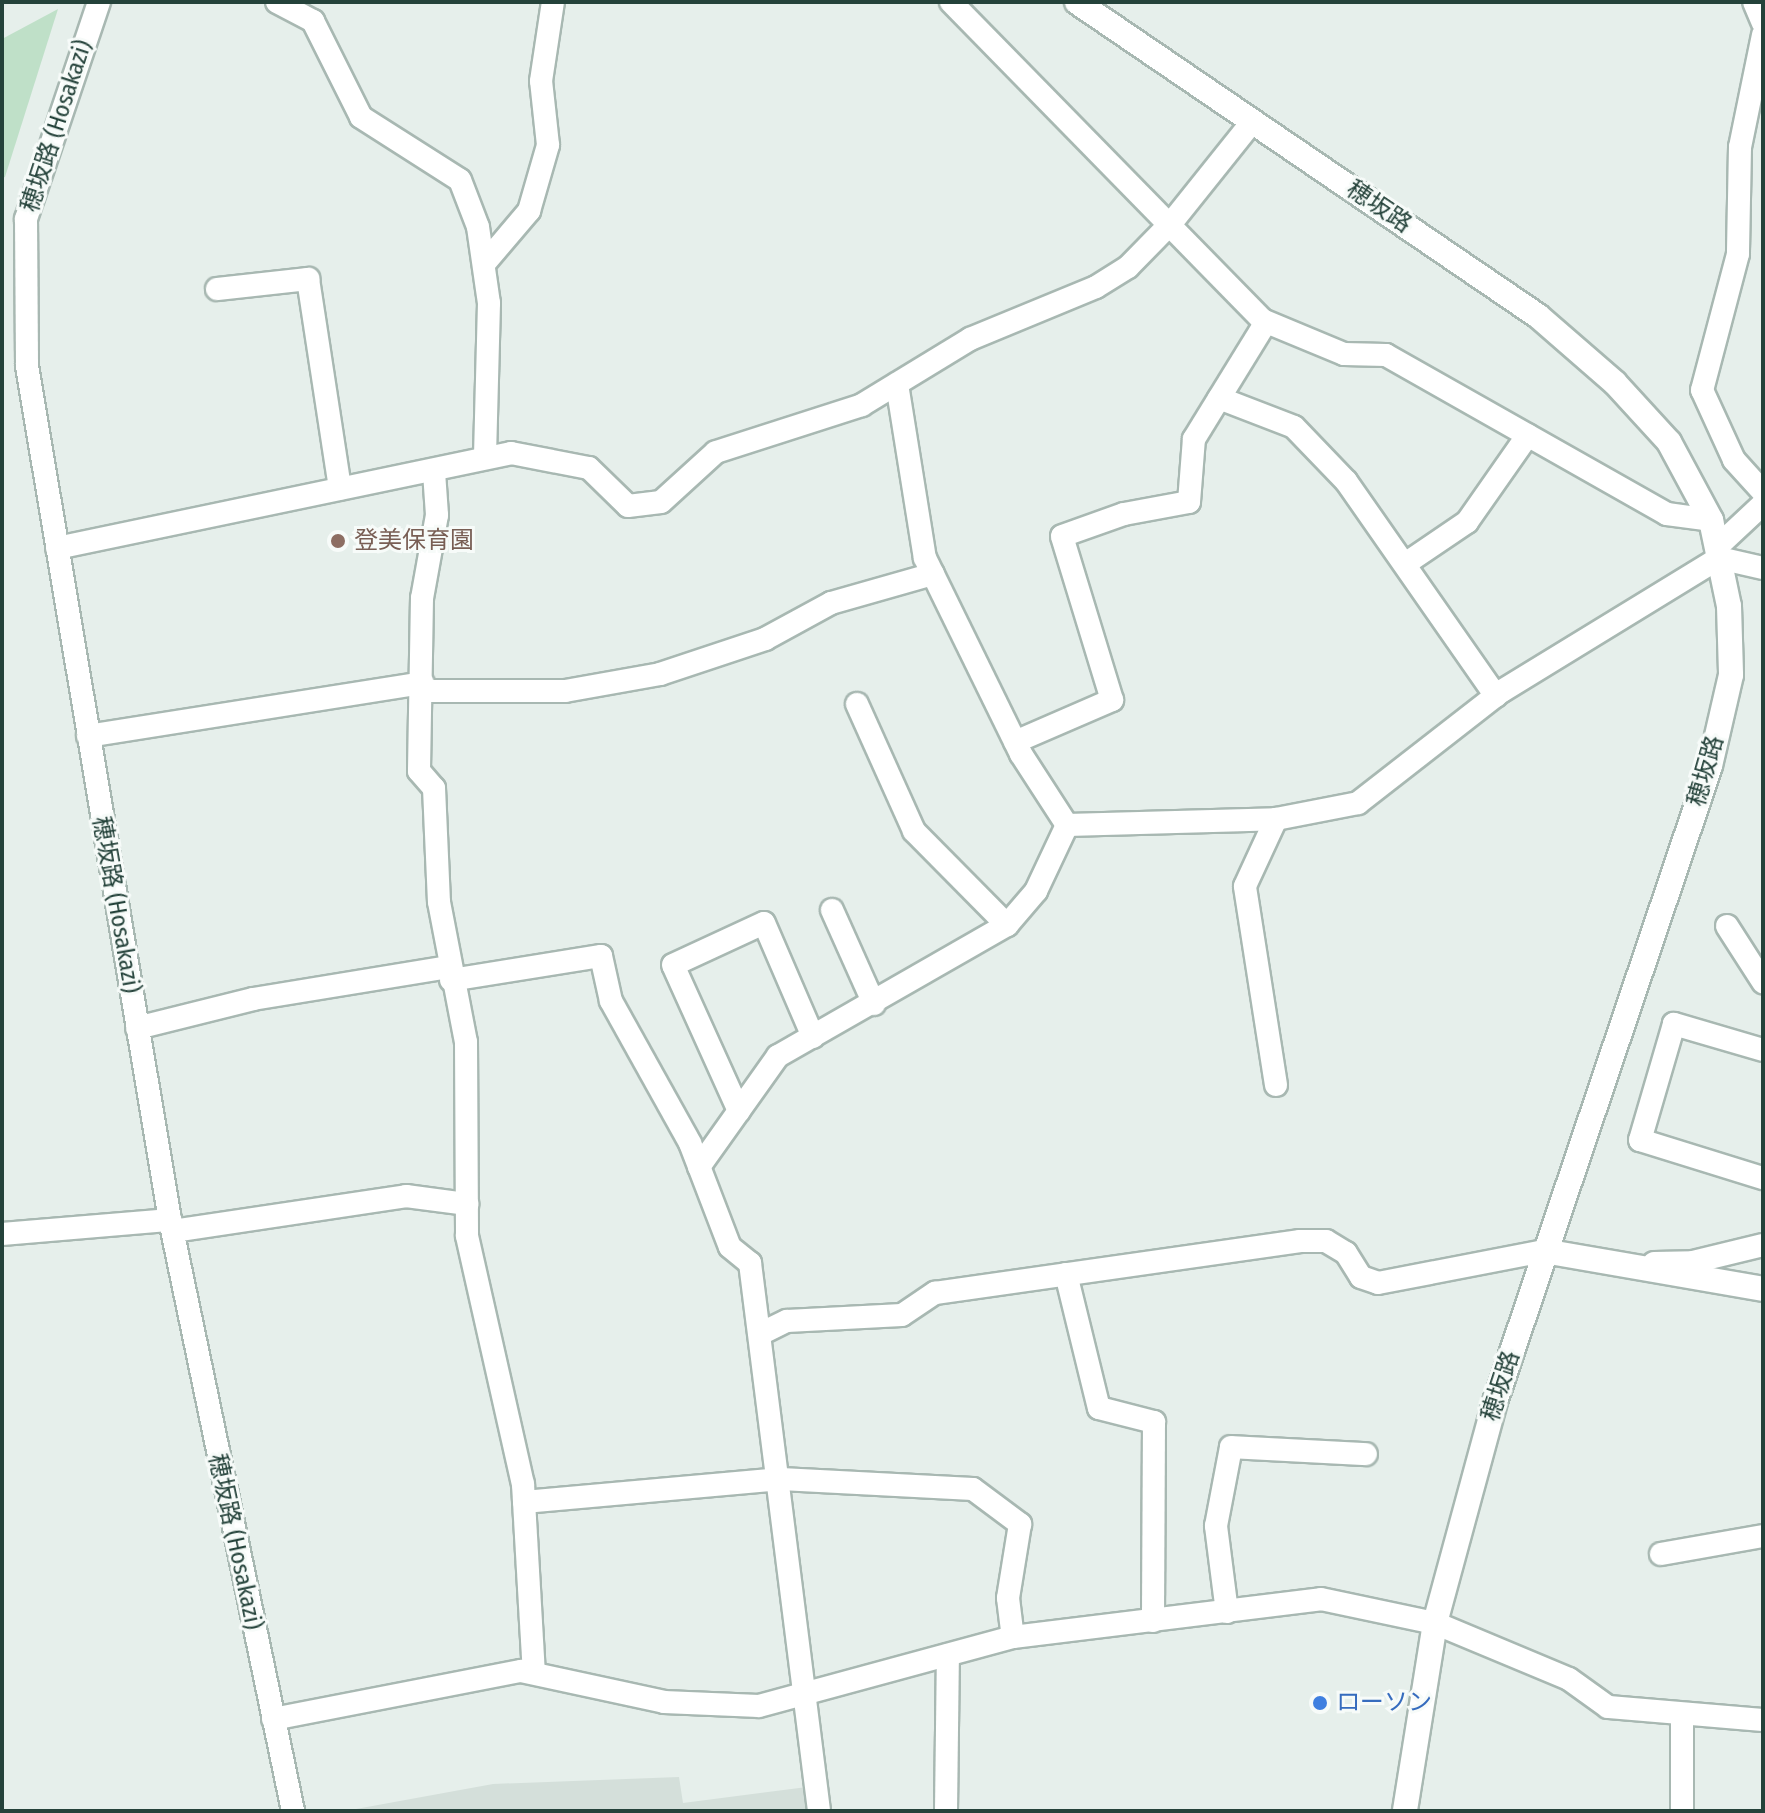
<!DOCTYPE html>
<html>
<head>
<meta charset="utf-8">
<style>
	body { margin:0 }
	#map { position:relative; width:1765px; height:1813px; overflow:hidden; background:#e6efeb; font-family:"Fira Sans Condensed","Noto Sans JP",sans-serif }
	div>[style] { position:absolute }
	.built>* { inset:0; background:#d4dfda }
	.green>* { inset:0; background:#bfe0c8 }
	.roads { filter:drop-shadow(2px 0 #a8b8b2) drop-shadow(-2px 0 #a8b8b2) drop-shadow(0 2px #a8b8b2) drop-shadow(0 -2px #a8b8b2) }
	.street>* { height:22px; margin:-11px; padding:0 11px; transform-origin:11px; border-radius:11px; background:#fff }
	.secondary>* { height:24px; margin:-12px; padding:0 12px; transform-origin:12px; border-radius:12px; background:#fff }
	.dots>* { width:22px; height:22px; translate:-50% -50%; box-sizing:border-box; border:4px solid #f7fbf9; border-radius:50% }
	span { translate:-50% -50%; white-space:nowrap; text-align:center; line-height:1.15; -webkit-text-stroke:6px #f7fbf9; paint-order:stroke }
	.street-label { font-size:24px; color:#24423a }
	.education-label { font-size:24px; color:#785e54 }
	.left { translate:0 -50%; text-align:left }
	.shop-label { font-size:24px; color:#366cbe }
	.frame { position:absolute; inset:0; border:4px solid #24423a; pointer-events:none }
</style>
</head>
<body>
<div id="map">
	<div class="built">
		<i style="clip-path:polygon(679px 1777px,683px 1803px,807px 1787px,810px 1811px,345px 1811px,493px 1784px)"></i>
	</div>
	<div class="green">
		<i style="clip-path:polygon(58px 9px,5px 177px,2px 178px,2px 39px)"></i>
	</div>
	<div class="roads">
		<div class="street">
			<i style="left:99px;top:2px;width:229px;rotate:108.6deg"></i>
			<i style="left:26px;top:219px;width:147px;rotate:89.6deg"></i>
			<i style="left:27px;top:366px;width:866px;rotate:80.49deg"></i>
			<i style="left:170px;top:1220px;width:604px;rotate:78.24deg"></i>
			<i style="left:277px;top:2px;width:41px;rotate:27.8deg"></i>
			<i style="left:313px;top:21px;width:107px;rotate:63.4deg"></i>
			<i style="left:361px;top:117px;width:117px;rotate:32.5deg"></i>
			<i style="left:460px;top:180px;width:50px;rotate:69deg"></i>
			<i style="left:478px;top:227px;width:77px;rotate:81.8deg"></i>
			<i style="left:489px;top:303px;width:154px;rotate:91.5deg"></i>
			<i style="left:951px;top:2px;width:445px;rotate:45.6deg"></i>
			<i style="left:1262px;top:320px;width:89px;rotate:22.5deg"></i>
			<i style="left:1344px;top:354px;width:42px;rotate:1.4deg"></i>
			<i style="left:1386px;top:355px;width:323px;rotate:29.5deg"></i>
			<i style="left:1667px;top:514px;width:44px;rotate:7.8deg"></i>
			<i style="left:1754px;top:2px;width:23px;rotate:67deg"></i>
			<i style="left:1763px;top:35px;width:114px;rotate:101.6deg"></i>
			<i style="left:1740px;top:147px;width:107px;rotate:91.1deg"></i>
			<i style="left:1738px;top:254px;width:141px;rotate:104.8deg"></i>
			<i style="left:1702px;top:390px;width:77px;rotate:65.4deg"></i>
			<i style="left:1734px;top:460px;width:43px;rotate:47.8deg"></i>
			<i style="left:484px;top:264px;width:70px;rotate:-49.7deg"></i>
			<i style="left:529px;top:211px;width:69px;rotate:-73.9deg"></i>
			<i style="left:548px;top:145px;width:64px;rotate:-96.2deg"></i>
			<i style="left:541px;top:81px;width:80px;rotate:-81.4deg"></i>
			<i style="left:217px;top:289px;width:92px;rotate:-6.3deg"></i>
			<i style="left:308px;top:279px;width:212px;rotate:81.3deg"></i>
			<i style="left:897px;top:384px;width:176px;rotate:80.9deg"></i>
			<i style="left:925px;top:558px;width:218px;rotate:63.9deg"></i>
			<i style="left:1021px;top:754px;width:85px;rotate:57.1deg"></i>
			<i style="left:1219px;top:398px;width:80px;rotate:21.1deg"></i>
			<i style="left:1294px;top:427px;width:75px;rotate:46.1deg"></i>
			<i style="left:1346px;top:481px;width:262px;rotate:55.1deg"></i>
			<i style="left:434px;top:472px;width:43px;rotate:86deg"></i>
			<i style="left:437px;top:515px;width:84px;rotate:100.2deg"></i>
			<i style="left:422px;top:598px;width:173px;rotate:91deg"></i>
			<i style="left:419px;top:771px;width:23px;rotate:49deg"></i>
			<i style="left:434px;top:788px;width:114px;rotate:87.5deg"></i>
			<i style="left:439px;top:902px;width:143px;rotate:79.1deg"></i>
			<i style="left:466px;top:1042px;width:194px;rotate:89.7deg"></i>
			<i style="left:467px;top:1236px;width:254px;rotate:77.3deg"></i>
			<i style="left:523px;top:1484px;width:189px;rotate:86.7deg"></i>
			<i style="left:1717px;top:547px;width:63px;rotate:-43.1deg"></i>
			<i style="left:57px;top:548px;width:464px;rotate:-11.8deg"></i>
			<i style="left:511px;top:453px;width:79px;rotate:10.9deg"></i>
			<i style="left:589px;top:468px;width:54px;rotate:44.3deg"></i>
			<i style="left:628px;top:506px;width:33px;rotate:-7deg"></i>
			<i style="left:661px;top:502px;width:74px;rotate:-42.3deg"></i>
			<i style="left:716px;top:452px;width:153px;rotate:-17.8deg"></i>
			<i style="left:862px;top:405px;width:127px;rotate:-31.4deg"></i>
			<i style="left:970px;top:339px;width:136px;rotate:-22.4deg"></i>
			<i style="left:1096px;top:287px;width:38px;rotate:-32deg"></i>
			<i style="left:1128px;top:267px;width:63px;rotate:-45.6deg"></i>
			<i style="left:1172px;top:222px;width:129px;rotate:-51.3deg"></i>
			<i style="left:1405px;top:564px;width:75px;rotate:-34.1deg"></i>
			<i style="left:1467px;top:522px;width:106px;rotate:-55deg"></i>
			<i style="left:423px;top:691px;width:142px"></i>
			<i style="left:565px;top:691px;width:97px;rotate:-10.1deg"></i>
			<i style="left:660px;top:674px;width:111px;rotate:-18.4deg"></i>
			<i style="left:765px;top:639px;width:75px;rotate:-28.6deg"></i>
			<i style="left:831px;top:603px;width:106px;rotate:-15.9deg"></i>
			<i style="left:857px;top:704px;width:139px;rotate:65.8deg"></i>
			<i style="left:914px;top:831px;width:132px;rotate:45.3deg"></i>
			<i style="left:88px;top:736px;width:339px;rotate:-9deg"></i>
			<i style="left:1015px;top:742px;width:106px;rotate:-23.4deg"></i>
			<i style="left:1112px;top:700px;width:171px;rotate:-107deg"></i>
			<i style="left:1062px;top:536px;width:66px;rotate:-19.5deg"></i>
			<i style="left:1124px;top:514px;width:66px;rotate:-10.5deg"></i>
			<i style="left:1189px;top:502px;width:63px;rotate:-85.5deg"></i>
			<i style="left:1194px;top:439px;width:137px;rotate:-58.4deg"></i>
			<i style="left:832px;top:910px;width:103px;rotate:65.9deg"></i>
			<i style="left:1727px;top:926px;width:67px;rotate:57.3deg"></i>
			<i style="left:451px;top:980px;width:152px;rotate:-9.1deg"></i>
			<i style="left:601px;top:956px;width:46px;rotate:77.5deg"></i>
			<i style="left:611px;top:1001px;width:162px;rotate:60.9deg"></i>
			<i style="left:690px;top:1143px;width:111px;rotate:69deg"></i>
			<i style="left:730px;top:1247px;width:26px;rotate:39deg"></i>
			<i style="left:750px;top:1263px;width:552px;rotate:82.82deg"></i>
			<i style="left:137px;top:1028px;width:120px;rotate:-14deg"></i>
			<i style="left:253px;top:999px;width:199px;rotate:-9.3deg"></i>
			<i style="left:1763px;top:1050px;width:93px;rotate:-163.7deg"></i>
			<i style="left:1674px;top:1024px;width:121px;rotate:106.3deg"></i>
			<i style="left:1640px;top:1140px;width:129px;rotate:17.2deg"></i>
			<i style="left:1276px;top:1085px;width:201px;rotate:-98.9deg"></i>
			<i style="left:1245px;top:886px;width:74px;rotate:-65.2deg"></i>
			<i style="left:739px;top:1111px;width:160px;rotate:-114.3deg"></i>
			<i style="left:673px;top:965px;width:100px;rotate:-24.8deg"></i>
			<i style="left:764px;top:923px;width:124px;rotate:66.7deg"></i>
			<i style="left:699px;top:1167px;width:136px;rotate:-54.6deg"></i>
			<i style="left:778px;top:1056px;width:264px;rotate:-29.8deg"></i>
			<i style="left:1007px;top:925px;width:45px;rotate:-49.5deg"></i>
			<i style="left:1036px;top:891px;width:73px;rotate:-64.8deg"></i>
			<i style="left:1067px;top:825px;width:209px;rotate:-1.6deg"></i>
			<i style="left:1276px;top:819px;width:84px;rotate:-11deg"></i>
			<i style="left:1358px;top:803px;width:182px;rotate:-37.9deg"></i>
			<i style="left:1502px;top:691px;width:255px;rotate:-31.5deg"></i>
			<i style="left:1719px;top:558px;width:45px;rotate:12.8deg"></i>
			<i style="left:173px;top:1231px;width:236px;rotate:-8.5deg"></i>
			<i style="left:406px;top:1196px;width:62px;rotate:7.5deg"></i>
			<i style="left:2px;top:1234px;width:169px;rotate:-4.8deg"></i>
			<i style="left:1654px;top:1263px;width:39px;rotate:-1deg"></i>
			<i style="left:1693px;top:1262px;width:72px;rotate:-13.7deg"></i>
			<i style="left:1066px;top:1274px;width:138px;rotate:76.2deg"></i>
			<i style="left:1099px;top:1408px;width:57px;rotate:14.3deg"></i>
			<i style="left:1154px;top:1422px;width:199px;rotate:90.3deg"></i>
			<i style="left:762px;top:1333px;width:28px;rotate:-26deg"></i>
			<i style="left:787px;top:1321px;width:115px;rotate:-3deg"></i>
			<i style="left:902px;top:1315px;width:40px;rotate:-34deg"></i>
			<i style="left:935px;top:1293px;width:369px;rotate:-8.1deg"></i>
			<i style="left:1300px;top:1241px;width:26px"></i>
			<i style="left:1326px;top:1241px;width:23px;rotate:31deg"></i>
			<i style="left:1346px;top:1253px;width:28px;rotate:58deg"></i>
			<i style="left:1361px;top:1277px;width:18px;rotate:19deg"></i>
			<i style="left:1378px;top:1283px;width:169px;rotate:-10.9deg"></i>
			<i style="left:524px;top:1502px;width:258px;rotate:-5.1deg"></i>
			<i style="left:781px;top:1479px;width:192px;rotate:3deg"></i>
			<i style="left:973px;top:1489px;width:59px;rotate:36.7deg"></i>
			<i style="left:1020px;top:1524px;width:75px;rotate:99.2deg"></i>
			<i style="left:1008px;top:1598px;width:39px;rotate:83deg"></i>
			<i style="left:1661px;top:1554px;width:104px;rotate:-10deg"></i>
			<i style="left:1227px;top:1612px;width:87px;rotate:-97.3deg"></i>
			<i style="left:1216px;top:1526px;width:80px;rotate:-79.2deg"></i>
			<i style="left:1231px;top:1447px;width:135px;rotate:3deg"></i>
			<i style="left:1682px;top:1718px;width:93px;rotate:90deg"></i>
			<i style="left:273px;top:1719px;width:253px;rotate:-11deg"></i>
			<i style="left:521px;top:1671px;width:146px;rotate:12.2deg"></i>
			<i style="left:664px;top:1702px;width:95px;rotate:2.4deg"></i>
			<i style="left:759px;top:1706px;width:263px;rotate:-15.2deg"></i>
			<i style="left:1013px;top:1637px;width:310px;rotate:-7deg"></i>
			<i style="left:1321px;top:1599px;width:116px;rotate:11.9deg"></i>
			<i style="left:1435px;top:1623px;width:145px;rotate:22.7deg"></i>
			<i style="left:1569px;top:1679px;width:48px;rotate:35.7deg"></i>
			<i style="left:1608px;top:1707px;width:156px;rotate:4.8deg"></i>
			<i style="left:946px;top:1811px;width:156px;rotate:-89.3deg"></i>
		</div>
		<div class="secondary">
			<i style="left:1077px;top:2px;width:558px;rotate:34.26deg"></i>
			<i style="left:1538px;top:316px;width:102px;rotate:41deg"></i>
			<i style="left:1615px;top:383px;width:80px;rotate:47.5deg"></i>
			<i style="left:1669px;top:442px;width:89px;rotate:61.7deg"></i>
			<i style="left:1711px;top:520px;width:88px;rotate:78.2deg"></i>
			<i style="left:1729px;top:606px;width:69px;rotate:88.3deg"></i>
			<i style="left:1731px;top:675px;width:93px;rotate:103deg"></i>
			<i style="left:1710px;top:766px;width:671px;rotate:108.68deg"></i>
			<i style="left:1495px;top:1402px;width:229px;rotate:105.2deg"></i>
			<i style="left:1435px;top:1623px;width:190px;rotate:99.1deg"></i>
			<i style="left:1544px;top:1251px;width:222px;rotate:9.8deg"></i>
		</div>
	</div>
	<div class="dots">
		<i style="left:338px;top:541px;background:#8d6e63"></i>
		<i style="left:1320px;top:1703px;background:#3f7fe0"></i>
	</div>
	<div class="street-label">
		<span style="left:57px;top:126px;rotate:-72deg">穂坂路 (Hosakazi)</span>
		<span style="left:1379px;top:207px;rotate:34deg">穂坂路</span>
		<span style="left:1706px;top:771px;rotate:-74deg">穂坂路</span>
		<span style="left:116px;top:905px;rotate:80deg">穂坂路 (Hosakazi)</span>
		<span style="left:1501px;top:1386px;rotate:-72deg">穂坂路</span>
		<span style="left:235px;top:1542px;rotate:78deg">穂坂路 (Hosakazi)</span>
	</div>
	<div class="education-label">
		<span class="left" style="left:354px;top:541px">登美保育園</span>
	</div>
	<div class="shop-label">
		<span class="left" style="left:1336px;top:1703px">ローソン</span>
	</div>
	<div class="frame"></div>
</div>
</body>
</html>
